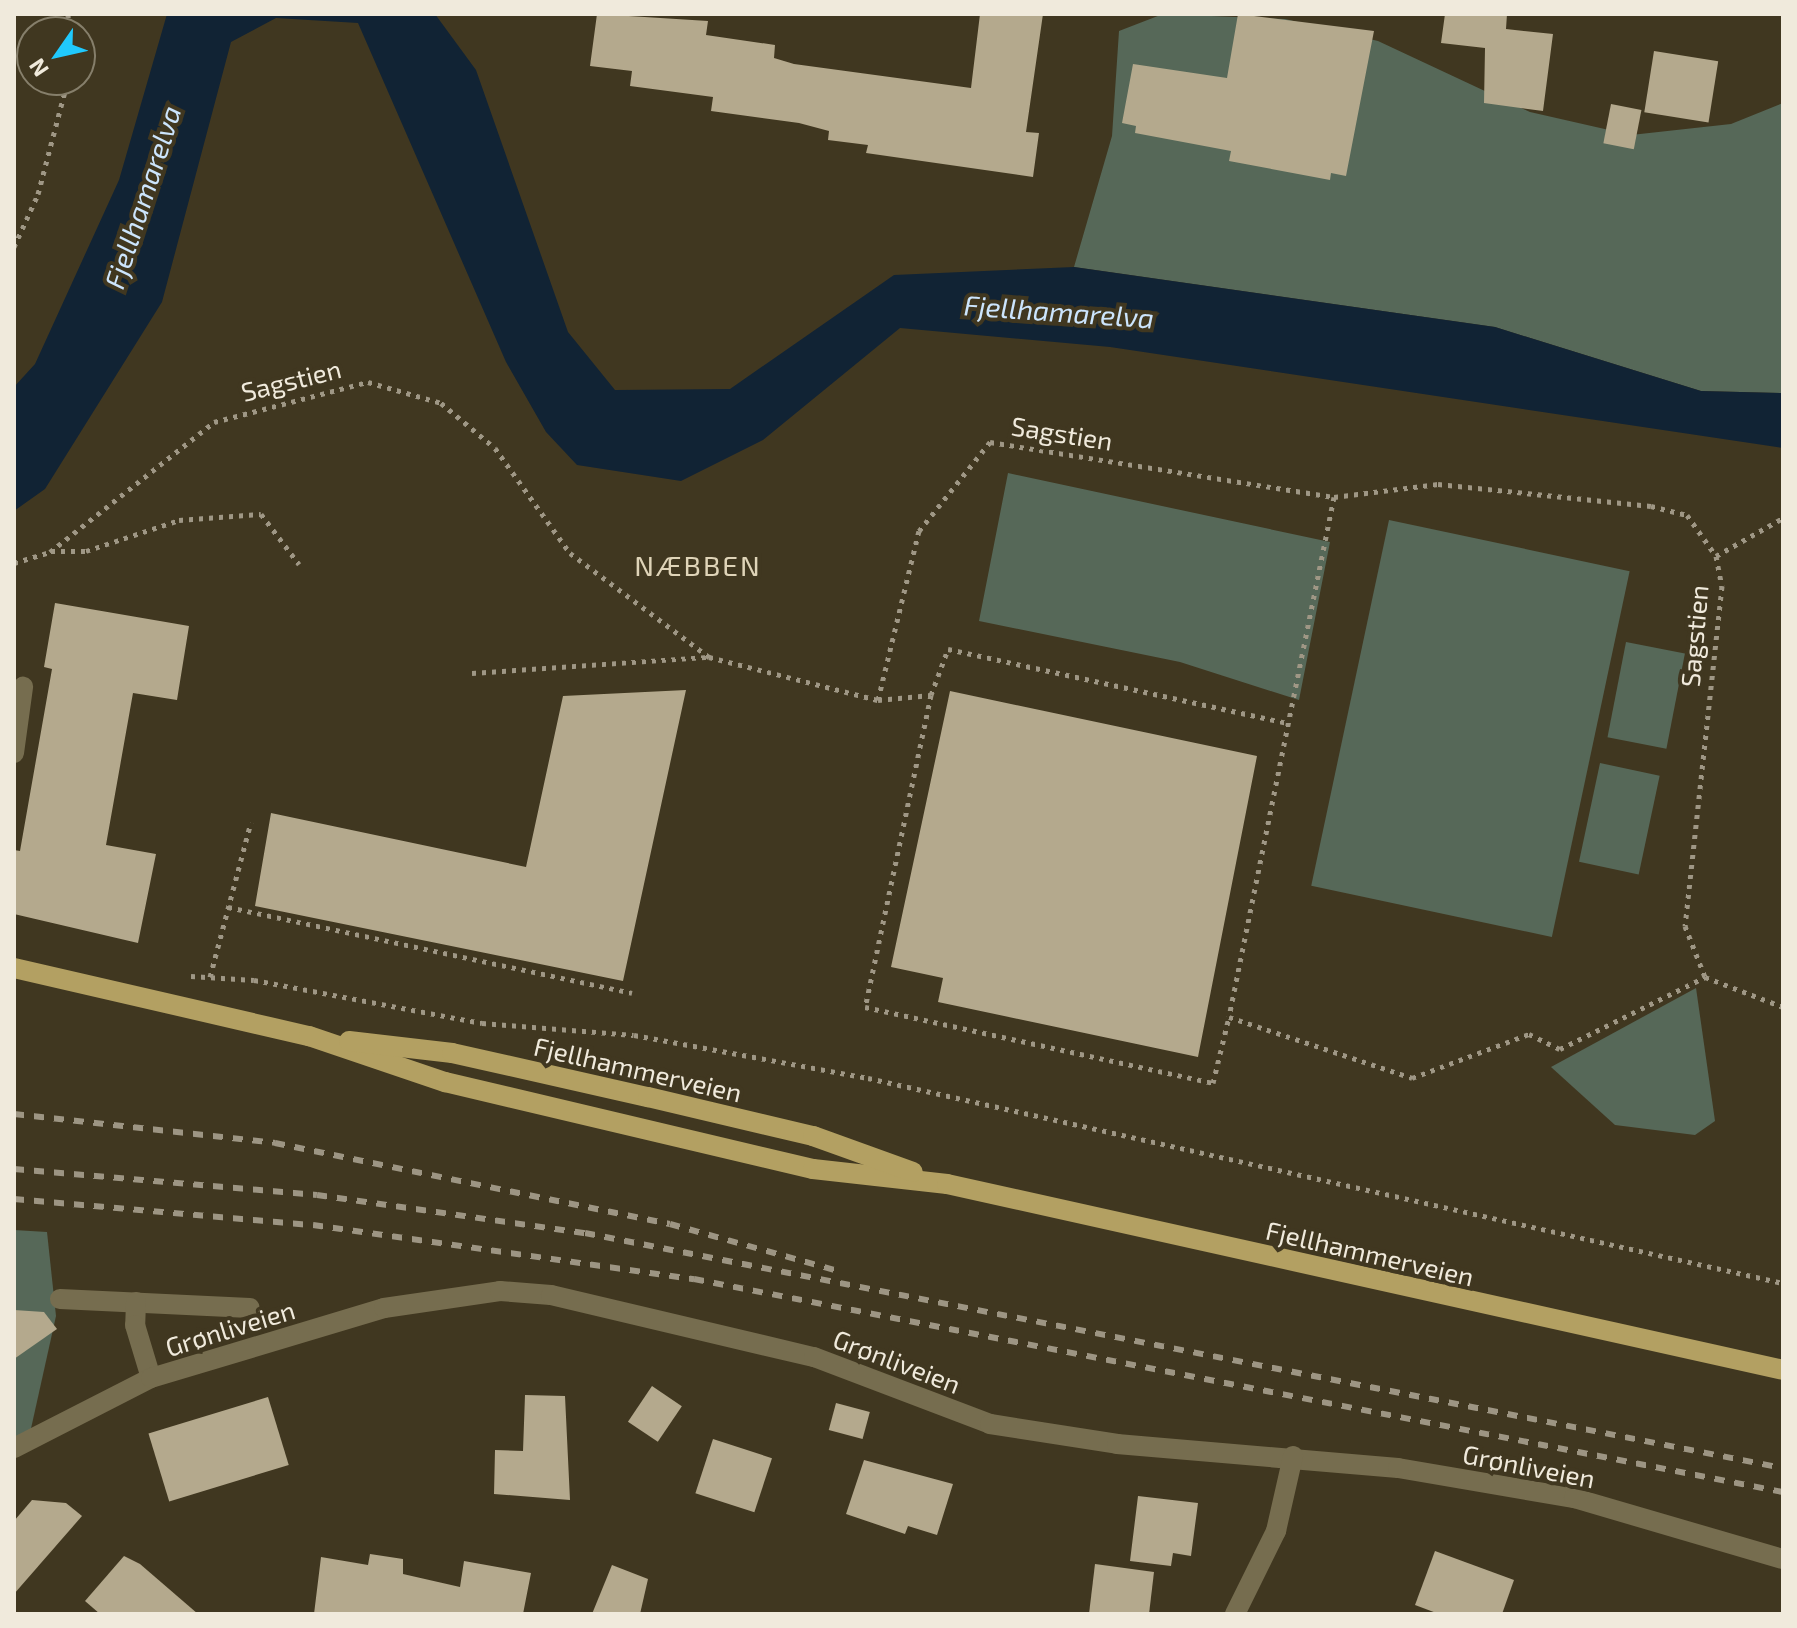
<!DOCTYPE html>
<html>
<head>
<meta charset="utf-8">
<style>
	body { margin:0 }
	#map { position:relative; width:1797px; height:1628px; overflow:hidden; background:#403720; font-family:"Exo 2",sans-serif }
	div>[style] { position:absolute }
	.green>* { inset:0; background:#566858; transform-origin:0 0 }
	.water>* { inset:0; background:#112334 }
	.building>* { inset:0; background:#b4a98d; transform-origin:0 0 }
	.path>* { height:5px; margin-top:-2.5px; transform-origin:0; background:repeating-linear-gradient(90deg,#9f9785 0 4px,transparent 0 10px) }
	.minor>* { height:20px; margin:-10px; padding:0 10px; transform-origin:10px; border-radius:10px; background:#766d4f }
	.major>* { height:20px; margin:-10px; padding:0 10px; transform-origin:10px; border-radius:10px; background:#b3a062 }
	.rail>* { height:6px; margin-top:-3px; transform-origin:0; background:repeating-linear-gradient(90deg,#9d9583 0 10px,transparent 0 20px) }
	span { translate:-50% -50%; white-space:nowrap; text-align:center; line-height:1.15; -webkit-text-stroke:8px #403720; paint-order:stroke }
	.street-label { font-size:26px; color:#f0eadc }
	.water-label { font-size:28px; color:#cce5fd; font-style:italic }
	.neighbourhood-label { font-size:28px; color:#dfd4b8; letter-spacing:2px }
	.frame { position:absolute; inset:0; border:16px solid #f0eadc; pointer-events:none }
	.north { position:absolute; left:16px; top:16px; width:80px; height:80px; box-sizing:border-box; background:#403720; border:2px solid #867f6b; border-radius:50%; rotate:236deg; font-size:22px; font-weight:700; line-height:32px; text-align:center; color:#f0eadc }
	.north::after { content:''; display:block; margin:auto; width:28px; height:36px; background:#20c9fd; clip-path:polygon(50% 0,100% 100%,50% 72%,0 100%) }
</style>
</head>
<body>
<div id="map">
	<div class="green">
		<i style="clip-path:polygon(1163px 14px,1285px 19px,1378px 41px,1530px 112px,1631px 135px,1731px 124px,1783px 103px,1783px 393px,1701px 391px,1495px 327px,1074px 267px,1112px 136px,1119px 31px)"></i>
		<i style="clip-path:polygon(1008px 473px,1330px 542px,1299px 700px,1180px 662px,979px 621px)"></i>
		<i style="left:1389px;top:520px;width:246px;height:374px;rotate:12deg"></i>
		<i style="left:1626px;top:642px;width:60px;height:97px;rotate:11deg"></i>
		<i style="left:1600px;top:763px;width:61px;height:101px;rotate:12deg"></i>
		<i style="clip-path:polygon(1696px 988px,1715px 1121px,1695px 1135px,1615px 1125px,1551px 1067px)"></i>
		<i style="clip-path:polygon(14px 1230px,47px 1232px,56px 1316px,30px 1433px,14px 1443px)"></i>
	</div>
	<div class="water">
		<i style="clip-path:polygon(167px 14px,435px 14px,476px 70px,568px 332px,615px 390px,730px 389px,894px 275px,1074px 267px,1495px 327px,1701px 391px,1783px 393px,1783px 448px,1110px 347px,900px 328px,763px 440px,681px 481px,577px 465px,546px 432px,506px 362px,358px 23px,276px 18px,231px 42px,162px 302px,45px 489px,14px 511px,14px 387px,35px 364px,119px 180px)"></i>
	</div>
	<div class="building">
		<i style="clip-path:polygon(597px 14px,708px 21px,706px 35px,775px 45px,774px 58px,794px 64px,971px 88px,980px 14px,1043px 14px,1026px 132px,1039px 133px,1033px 177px,866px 153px,868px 145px,828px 140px,829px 131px,799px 123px,711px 111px,713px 97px,630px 86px,632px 71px,590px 66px)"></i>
		<i style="clip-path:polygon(1238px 14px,1374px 31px,1346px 176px,1331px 173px,1330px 180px,1229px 161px,1231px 151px,1135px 133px,1136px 126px,1122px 123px,1133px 64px,1227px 78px)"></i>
		<i style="clip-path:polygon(1445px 14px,1507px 14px,1506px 29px,1553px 34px,1543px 111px,1484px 103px,1485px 48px,1441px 43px)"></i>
		<i style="left:1654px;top:51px;width:65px;height:62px;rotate:9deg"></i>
		<i style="left:1611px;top:104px;width:31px;height:40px;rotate:11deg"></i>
		<i style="clip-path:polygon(55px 603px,189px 626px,177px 700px,133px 693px,106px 845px,156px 854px,138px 943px,14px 914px,14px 850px,20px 851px,52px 669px,44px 667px)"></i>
		<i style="clip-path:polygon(686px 690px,623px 981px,255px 906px,271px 813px,526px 867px,563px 696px)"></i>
		<i style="clip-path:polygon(950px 691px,1257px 756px,1198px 1057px,938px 1002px,943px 978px,891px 967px)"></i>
		<i style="clip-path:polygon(14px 1310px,44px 1312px,57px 1329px,14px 1359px)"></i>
		<i style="left:652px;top:1386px;width:36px;height:43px;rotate:34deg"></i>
		<i style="clip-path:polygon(525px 1395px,565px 1396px,570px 1500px,494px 1494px,495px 1450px,523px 1451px)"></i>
		<i style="left:268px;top:1397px;width:71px;height:125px;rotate:73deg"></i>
		<i style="left:836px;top:1403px;width:35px;height:28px;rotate:15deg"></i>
		<i style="left:713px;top:1439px;width:62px;height:57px;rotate:18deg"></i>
		<i style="clip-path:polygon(864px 1460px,953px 1484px,937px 1535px,908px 1526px,905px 1534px,846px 1514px)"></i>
		<i style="clip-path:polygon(1138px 1496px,1198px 1503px,1191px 1556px,1173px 1553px,1171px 1566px,1130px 1561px)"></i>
		<i style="clip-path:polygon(32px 1500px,66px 1503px,82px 1516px,14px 1594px,14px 1521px)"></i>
		<i style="clip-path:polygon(1435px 1551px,1514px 1580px,1502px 1614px,1439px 1614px,1415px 1605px)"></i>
		<i style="clip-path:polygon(370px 1554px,403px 1559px,403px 1574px,460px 1587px,464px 1561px,531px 1573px,523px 1614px,314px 1614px,321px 1557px,368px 1565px)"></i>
		<i style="clip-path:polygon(124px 1556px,140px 1564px,198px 1614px,100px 1614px,85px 1601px)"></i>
		<i style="clip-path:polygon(1095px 1564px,1154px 1572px,1149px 1614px,1089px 1614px)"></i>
		<i style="clip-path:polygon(612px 1565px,648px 1579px,640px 1614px,592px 1614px)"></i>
	</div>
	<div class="path">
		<i style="left:68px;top:14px;width:18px;rotate:87deg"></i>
		<i style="left:14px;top:247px;width:58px;rotate:-65.6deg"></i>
		<i style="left:38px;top:194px;width:118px;rotate:-75.3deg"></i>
		<i style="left:1334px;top:497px;width:530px;rotate:101.42deg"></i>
		<i style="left:1229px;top:1017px;width:193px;rotate:18.4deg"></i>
		<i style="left:1412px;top:1078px;width:125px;rotate:-20.6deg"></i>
		<i style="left:1529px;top:1034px;width:34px;rotate:26deg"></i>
		<i style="left:1560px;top:1049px;width:162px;rotate:-26.4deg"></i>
		<i style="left:51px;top:551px;width:35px"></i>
		<i style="left:86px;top:551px;width:98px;rotate:-18.4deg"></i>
		<i style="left:179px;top:520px;width:82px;rotate:-4.2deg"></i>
		<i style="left:261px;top:514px;width:63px;rotate:52.8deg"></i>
		<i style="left:1716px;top:556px;width:77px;rotate:-29.6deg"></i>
		<i style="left:14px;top:563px;width:38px;rotate:-17deg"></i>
		<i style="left:50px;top:552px;width:209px;rotate:-38.4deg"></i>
		<i style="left:214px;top:422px;width:159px;rotate:-14.6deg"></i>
		<i style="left:368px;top:382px;width:76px;rotate:16deg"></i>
		<i style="left:441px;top:403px;width:70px;rotate:39.8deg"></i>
		<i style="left:495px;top:448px;width:129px;rotate:54.5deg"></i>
		<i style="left:570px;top:553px;width:174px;rotate:36.8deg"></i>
		<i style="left:709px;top:657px;width:174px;rotate:14.3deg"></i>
		<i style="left:878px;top:700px;width:174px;rotate:-76.4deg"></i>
		<i style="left:919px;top:531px;width:114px;rotate:-51.4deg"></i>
		<i style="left:990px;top:442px;width:348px;rotate:9.1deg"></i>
		<i style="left:1334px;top:497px;width:105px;rotate:-7.1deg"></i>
		<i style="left:1438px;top:484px;width:214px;rotate:5.9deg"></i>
		<i style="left:1651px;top:506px;width:37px;rotate:14deg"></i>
		<i style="left:1687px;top:515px;width:50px;rotate:54.7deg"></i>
		<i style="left:1716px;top:556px;width:31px;rotate:79deg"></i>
		<i style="left:1722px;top:586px;width:342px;rotate:96.2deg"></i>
		<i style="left:1685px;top:926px;width:55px;rotate:68.6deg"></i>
		<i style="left:1705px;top:977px;width:84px;rotate:21deg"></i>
		<i style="left:472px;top:673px;width:237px;rotate:-3.9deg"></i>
		<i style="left:931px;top:695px;width:319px;rotate:101.9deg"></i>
		<i style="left:865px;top:1007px;width:356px;rotate:12.3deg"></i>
		<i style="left:1213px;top:1083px;width:68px;rotate:-76.4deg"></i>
		<i style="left:878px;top:700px;width:53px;rotate:-5.4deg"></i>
		<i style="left:931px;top:695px;width:49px;rotate:-69.7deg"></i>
		<i style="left:948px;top:649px;width:348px;rotate:12.3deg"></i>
		<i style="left:228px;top:907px;width:413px;rotate:12deg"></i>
		<i style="left:191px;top:976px;width:63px;rotate:3.6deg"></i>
		<i style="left:254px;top:980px;width:232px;rotate:10.7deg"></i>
		<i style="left:482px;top:1023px;width:152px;rotate:4.5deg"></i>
		<i style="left:634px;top:1035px;width:238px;rotate:10.4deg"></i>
		<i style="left:868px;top:1078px;width:938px;rotate:12.63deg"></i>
		<i style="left:210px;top:977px;width:160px;rotate:-75.2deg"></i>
	</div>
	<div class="minor">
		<i style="left:14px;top:753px;width:67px;rotate:-82.2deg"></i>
		<i style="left:60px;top:1299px;width:190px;rotate:2.7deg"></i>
		<i style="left:136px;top:1302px;width:23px;rotate:92deg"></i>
		<i style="left:135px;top:1325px;width:55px;rotate:73.2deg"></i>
		<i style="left:14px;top:1448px;width:154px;rotate:-27.1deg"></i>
		<i style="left:151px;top:1378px;width:243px;rotate:-16.7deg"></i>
		<i style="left:384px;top:1308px;width:117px;rotate:-8.3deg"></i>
		<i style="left:500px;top:1291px;width:51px;rotate:4.5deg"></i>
		<i style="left:551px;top:1295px;width:270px;rotate:13.3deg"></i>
		<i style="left:814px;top:1357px;width:188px;rotate:20.8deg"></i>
		<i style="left:990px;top:1424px;width:129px;rotate:8.9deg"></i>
		<i style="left:1117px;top:1444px;width:282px;rotate:4.9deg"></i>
		<i style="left:1398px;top:1468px;width:179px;rotate:9.7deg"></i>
		<i style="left:1574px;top:1498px;width:218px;rotate:16.3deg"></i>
		<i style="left:1235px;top:1614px;width:93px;rotate:-63.7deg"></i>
		<i style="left:1276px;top:1531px;width:77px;rotate:-77.2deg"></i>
	</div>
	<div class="major">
		<i style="left:14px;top:968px;width:303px;rotate:13deg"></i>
		<i style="left:309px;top:1036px;width:144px;rotate:18.7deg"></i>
		<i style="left:445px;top:1082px;width:378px;rotate:13.3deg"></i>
		<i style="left:813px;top:1169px;width:135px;rotate:6.4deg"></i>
		<i style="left:947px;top:1184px;width:856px;rotate:12.54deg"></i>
		<i style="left:349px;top:1041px;width:104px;rotate:6.6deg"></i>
		<i style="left:452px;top:1053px;width:201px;rotate:12.7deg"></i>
		<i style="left:648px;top:1097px;width:170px;rotate:13.3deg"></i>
		<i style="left:813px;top:1136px;width:106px;rotate:19.8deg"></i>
	</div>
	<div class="rail">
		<i style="left:14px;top:1114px;width:263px;rotate:6.3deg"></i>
		<i style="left:275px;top:1143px;width:403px;rotate:11.6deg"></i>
		<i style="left:670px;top:1224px;width:174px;rotate:15.6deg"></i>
		<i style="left:14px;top:1169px;width:304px;rotate:4.9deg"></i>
		<i style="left:317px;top:1195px;width:271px;rotate:8.1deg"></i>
		<i style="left:585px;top:1233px;width:1221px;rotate:11.1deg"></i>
		<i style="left:14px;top:1199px;width:300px;rotate:5deg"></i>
		<i style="left:313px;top:1225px;width:385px;rotate:8.1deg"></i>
		<i style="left:694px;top:1279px;width:1110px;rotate:11.07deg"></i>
	</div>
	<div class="street-label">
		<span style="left:291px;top:380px;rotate:-14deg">Sagstien</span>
		<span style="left:1062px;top:433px;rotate:9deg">Sagstien</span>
		<span style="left:1694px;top:636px;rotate:-85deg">Sagstien</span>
		<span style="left:638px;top:1069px;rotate:13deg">Fjellhammerveien</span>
		<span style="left:1370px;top:1253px;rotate:13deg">Fjellhammerveien</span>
		<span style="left:230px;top:1328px;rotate:-17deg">Grønliveien</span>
		<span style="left:897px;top:1361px;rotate:21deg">Grønliveien</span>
		<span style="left:1529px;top:1466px;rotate:11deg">Grønliveien</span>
	</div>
	<div class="water-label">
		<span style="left:142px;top:197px;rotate:-72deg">Fjellhamarelva</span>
		<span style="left:1059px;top:311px;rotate:4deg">Fjellhamarelva</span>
	</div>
	<div class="neighbourhood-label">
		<span style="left:698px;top:565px">NÆBBEN</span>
	</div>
	<div class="frame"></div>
	<div class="north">N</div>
</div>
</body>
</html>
